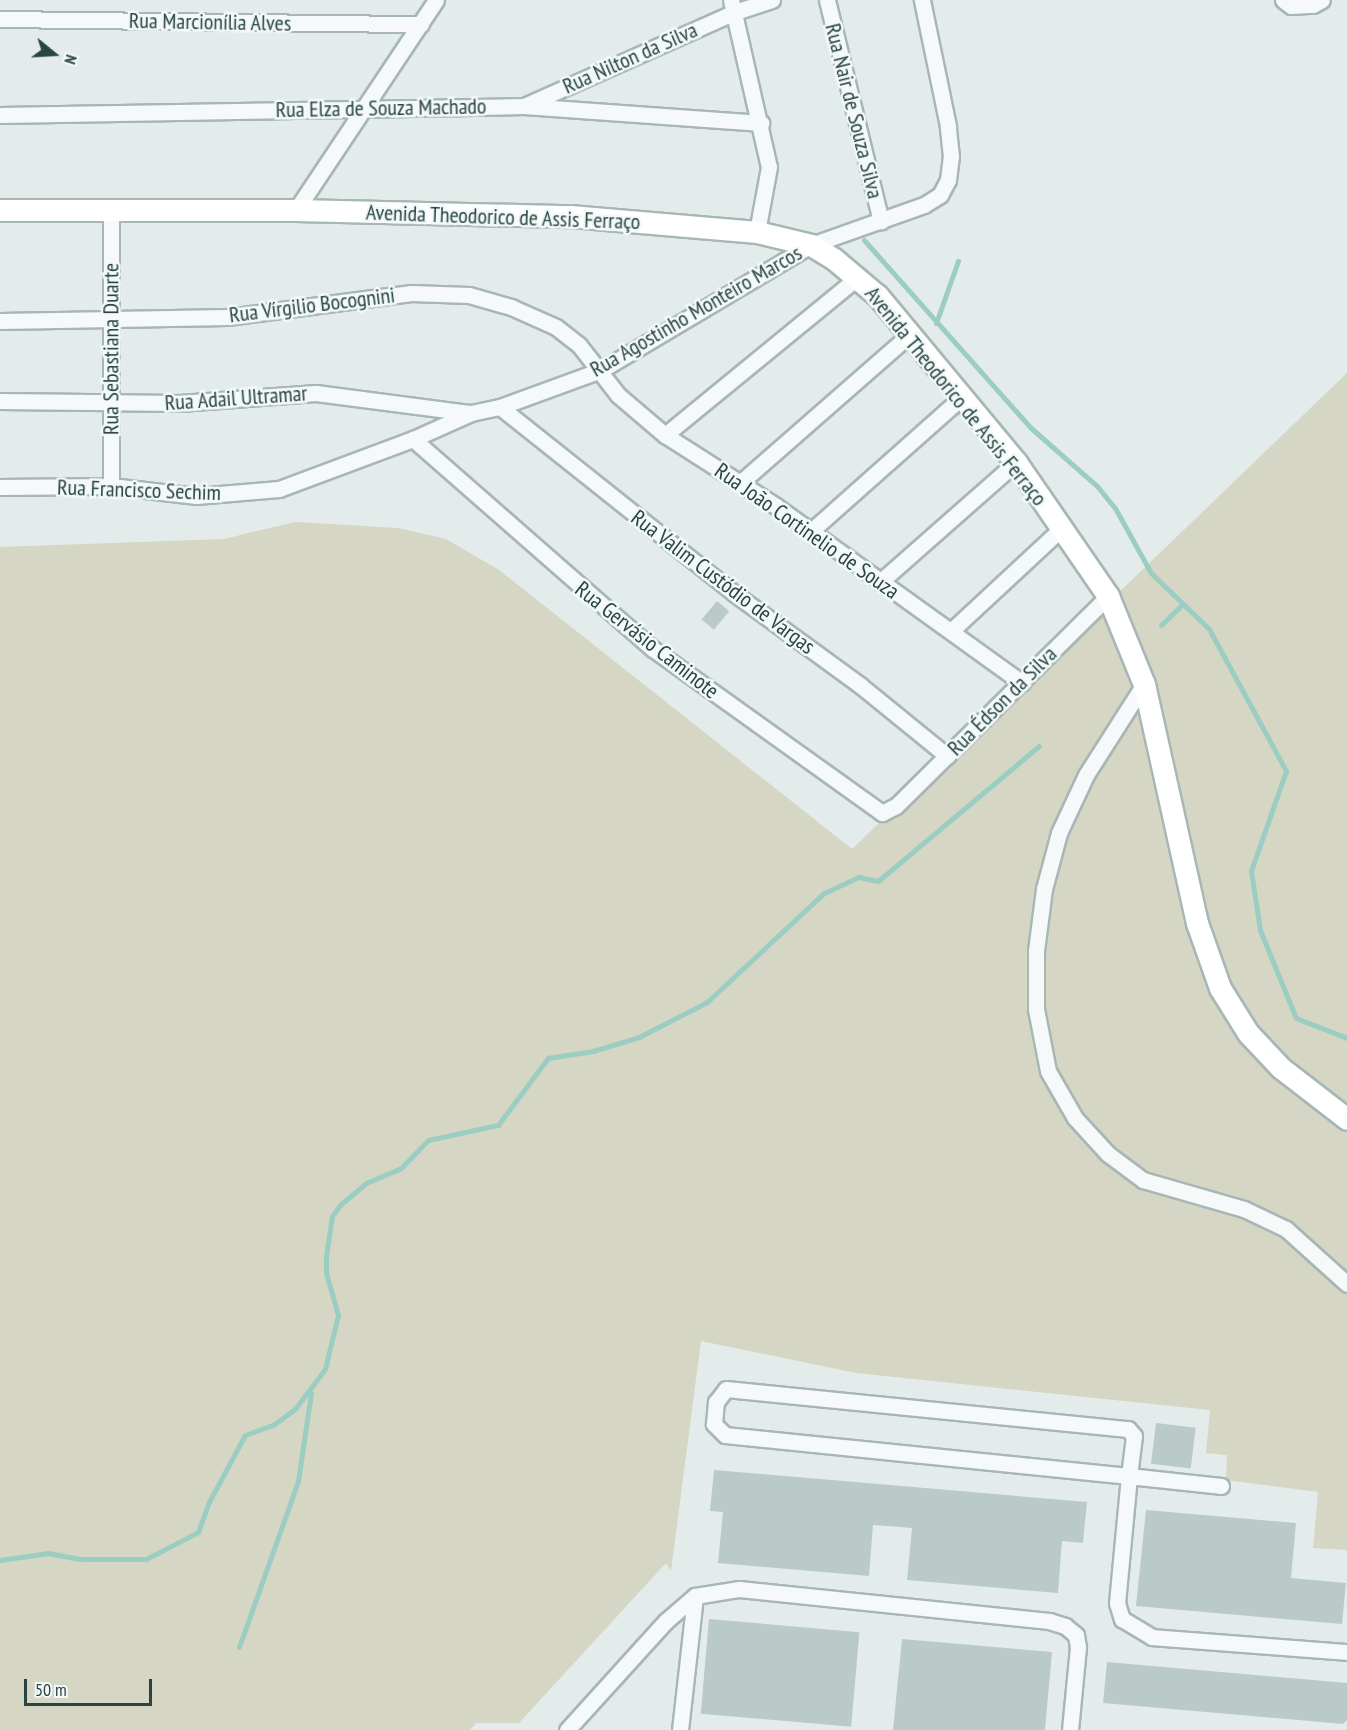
<!DOCTYPE html>
<html>
<head>
<meta charset="utf-8">
<style>
	body { margin:0 }
	#map { position:relative; width:1347px; height:1730px; overflow:hidden; background:#e3eceb; font-family:"PT Sans Narrow",sans-serif }
	div>[style] { position:absolute }
	.green>* { inset:0; background:#d5d6c3 }
	.stream>* { height:5px; margin:-2.5px; padding:0 2.5px; transform-origin:2.5px; border-radius:2.5px; background:#9ccdc3 }
	.building>* { inset:0; background:#b9cac8; transform-origin:0 0 }
	.roads { filter:drop-shadow(2px 0 #a7b7b5) drop-shadow(-2px 0 #a7b7b5) drop-shadow(0 2px #a7b7b5) drop-shadow(0 -2px #a7b7b5) }
	.street>* { height:15px; margin:-7.5px; padding:0 7.5px; transform-origin:7.5px; border-radius:7.5px; background:#f6f9f9 }
	.secondary>* { height:21px; margin:-10.5px; padding:0 10.5px; transform-origin:10.5px; border-radius:10.5px; background:#fff }
	span { translate:-50% -50%; white-space:nowrap; text-align:center; line-height:1.15; -webkit-text-stroke:5px #f3f9f8; paint-order:stroke }
	.street-label { font-size:22px; color:#294543 }
	.north { position:absolute; left:24px; top:24px; width:60px; height:60px; -webkit-text-stroke:4px #f3f9f8; paint-order:stroke; rotate:108deg; font-size:16px; font-weight:700; line-height:24px; text-align:center; color:#294543 }
	.north::after { content:''; display:block; margin:auto; width:21px; height:27px; background:#294543; clip-path:polygon(50% 0,100% 100%,50% 72%,0 100%) }
	.scale { position:absolute; left:24px; top:1679px; width:128px; height:27px; box-sizing:border-box; border:3px solid #294543; border-top:0; padding-left:8px; font-size:18px; line-height:21px; white-space:nowrap; color:#294543; -webkit-text-stroke:4px #f3f9f8; paint-order:stroke }
</style>
</head>
<body>
<div id="map">
	<div class="green">
		<i style="clip-path:polygon(1347px 373px,1347px 1550px,1313px 1548px,1318px 1492px,1226px 1480px,1227px 1455px,1206px 1453px,1210px 1410px,856px 1373px,701px 1341px,671px 1571px,666px 1563px,519px 1723px,476px 1723px,470px 1730px,0 1730px,0 547px,224px 539px,295px 522px,398px 528px,446px 539px,499px 570px,852px 849px)"></i>
	</div>
	<div class="stream">
		<i style="left:864px;top:240px;width:251px;rotate:48.4deg"></i>
		<i style="left:1031px;top:428px;width:88px;rotate:41.3deg"></i>
		<i style="left:1097px;top:486px;width:28px;rotate:51deg"></i>
		<i style="left:1115px;top:508px;width:74px;rotate:61deg"></i>
		<i style="left:1151px;top:573px;width:81px;rotate:44deg"></i>
		<i style="left:1209px;top:629px;width:162px;rotate:61.5deg"></i>
		<i style="left:1286px;top:771px;width:106px;rotate:109.3deg"></i>
		<i style="left:1251px;top:871px;width:60px;rotate:81.3deg"></i>
		<i style="left:1260px;top:930px;width:95px;rotate:67.8deg"></i>
		<i style="left:1296px;top:1018px;width:55px;rotate:21.4deg"></i>
		<i style="left:936px;top:323px;width:66px;rotate:-70.5deg"></i>
		<i style="left:1161px;top:625px;width:30px;rotate:-44deg"></i>
		<i style="left:0;top:1560px;width:49px;rotate:-8.3deg"></i>
		<i style="left:48px;top:1553px;width:33px;rotate:11deg"></i>
		<i style="left:80px;top:1559px;width:66px"></i>
		<i style="left:146px;top:1559px;width:59px;rotate:-27.4deg"></i>
		<i style="left:198px;top:1532px;width:32px;rotate:-70deg"></i>
		<i style="left:209px;top:1502px;width:76px;rotate:-61.8deg"></i>
		<i style="left:245px;top:1435px;width:30px;rotate:-20deg"></i>
		<i style="left:273px;top:1425px;width:27px;rotate:-36deg"></i>
		<i style="left:295px;top:1409px;width:50px;rotate:-53.1deg"></i>
		<i style="left:325px;top:1369px;width:56px;rotate:-76.5deg"></i>
		<i style="left:338px;top:1315px;width:44px;rotate:-105.9deg"></i>
		<i style="left:326px;top:1273px;width:17px;rotate:-90deg"></i>
		<i style="left:326px;top:1256px;width:40px;rotate:-81.5deg"></i>
		<i style="left:332px;top:1216px;width:14px;rotate:-54deg"></i>
		<i style="left:340px;top:1205px;width:34px;rotate:-40deg"></i>
		<i style="left:366px;top:1183px;width:38px;rotate:-23deg"></i>
		<i style="left:401px;top:1168px;width:39px;rotate:-46deg"></i>
		<i style="left:428px;top:1140px;width:72px;rotate:-12.1deg"></i>
		<i style="left:498px;top:1125px;width:84px;rotate:-53.3deg"></i>
		<i style="left:548px;top:1058px;width:46px;rotate:-8.8deg"></i>
		<i style="left:593px;top:1051px;width:48px;rotate:-16.9deg"></i>
		<i style="left:639px;top:1037px;width:76px;rotate:-27.2deg"></i>
		<i style="left:707px;top:1002px;width:160px;rotate:-43deg"></i>
		<i style="left:824px;top:893px;width:38px;rotate:-25deg"></i>
		<i style="left:859px;top:877px;width:19px;rotate:12deg"></i>
		<i style="left:878px;top:881px;width:210px;rotate:-40deg"></i>
		<i style="left:239px;top:1647px;width:176px;rotate:-70.4deg"></i>
		<i style="left:298px;top:1481px;width:89px;rotate:-81.6deg"></i>
	</div>
	<div class="building">
		<i style="left:717px;top:601px;width:16px;height:24px;rotate:40deg"></i>
		<i style="left:1156px;top:1423px;width:40px;height:41px;rotate:7deg"></i>
		<i style="clip-path:polygon(714px 1470px,1087px 1502px,1083px 1543px,1062px 1541px,1058px 1593px,907px 1580px,912px 1528px,887px 1526px,873px 1525px,869px 1576px,718px 1563px,723px 1512px,710px 1511px)"></i>
		<i style="clip-path:polygon(1146px 1510px,1296px 1523px,1291px 1578px,1346px 1583px,1342px 1624px,1136px 1606px)"></i>
		<i style="left:709px;top:1619px;width:151px;height:95px;rotate:5deg"></i>
		<i style="clip-path:polygon(902px 1639px,1052px 1652px,1045px 1730px,893px 1730px)"></i>
		<i style="clip-path:polygon(1107px 1662px,1347px 1683px,1347px 1720px,1343px 1724px,1103px 1703px)"></i>
	</div>
	<div class="roads">
		<div class="street">
			<i style="left:731px;top:0;width:171px;rotate:77.2deg"></i>
			<i style="left:769px;top:167px;width:66px;rotate:100.5deg"></i>
			<i style="left:827px;top:0;width:228px;rotate:76.3deg"></i>
			<i style="left:1283px;top:0;width:10px;rotate:37deg"></i>
			<i style="left:1291px;top:6px;width:22px;rotate:-3deg"></i>
			<i style="left:1313px;top:5px;width:10px;rotate:-29deg"></i>
			<i style="left:0;top:19px;width:421px;rotate:0.7deg"></i>
			<i style="left:526px;top:105px;width:229px;rotate:-24deg"></i>
			<i style="left:735px;top:12px;width:39px;rotate:-18deg"></i>
			<i style="left:0;top:115px;width:524px;rotate:-0.98deg"></i>
			<i style="left:524px;top:106px;width:238px;rotate:4.1deg"></i>
			<i style="left:296px;top:210px;width:252px;rotate:-56.3deg"></i>
			<i style="left:111px;top:212px;width:274px;rotate:90deg"></i>
			<i style="left:0;top:321px;width:227px;rotate:-1deg"></i>
			<i style="left:227px;top:317px;width:186px;rotate:-7.4deg"></i>
			<i style="left:411px;top:293px;width:58px;rotate:2deg"></i>
			<i style="left:469px;top:295px;width:44px;rotate:15.9deg"></i>
			<i style="left:511px;top:307px;width:49px;rotate:24deg"></i>
			<i style="left:556px;top:327px;width:29px;rotate:38deg"></i>
			<i style="left:579px;top:345px;width:63px;rotate:52deg"></i>
			<i style="left:618px;top:395px;width:62px;rotate:40.4deg"></i>
			<i style="left:665px;top:435px;width:132px;rotate:32.6deg"></i>
			<i style="left:776px;top:506px;width:303px;rotate:35.7deg"></i>
			<i style="left:0;top:401px;width:180px;rotate:0.6deg"></i>
			<i style="left:180px;top:403px;width:136px;rotate:-4.2deg"></i>
			<i style="left:316px;top:393px;width:156px;rotate:7.4deg"></i>
			<i style="left:500px;top:407px;width:300px;rotate:38.5deg"></i>
			<i style="left:735px;top:594px;width:156px;rotate:36.1deg"></i>
			<i style="left:861px;top:686px;width:111px;rotate:39.1deg"></i>
			<i style="left:665px;top:435px;width:249px;rotate:-39.3deg"></i>
			<i style="left:413px;top:439px;width:319px;rotate:41.2deg"></i>
			<i style="left:653px;top:649px;width:282px;rotate:35.6deg"></i>
			<i style="left:882px;top:813px;width:16px;rotate:-27deg"></i>
			<i style="left:896px;top:806px;width:298px;rotate:-44.7deg"></i>
			<i style="left:740px;top:483px;width:226px;rotate:-41.2deg"></i>
			<i style="left:0;top:487px;width:111px;rotate:-0.5deg"></i>
			<i style="left:111px;top:486px;width:86px;rotate:6.7deg"></i>
			<i style="left:196px;top:496px;width:83px;rotate:-4.8deg"></i>
			<i style="left:279px;top:489px;width:143px;rotate:-20.5deg"></i>
			<i style="left:413px;top:439px;width:64px;rotate:-24.1deg"></i>
			<i style="left:471px;top:413px;width:30px;rotate:-12deg"></i>
			<i style="left:500px;top:407px;width:108px;rotate:-20.1deg"></i>
			<i style="left:601px;top:370px;width:244px;rotate:-30.8deg"></i>
			<i style="left:811px;top:245px;width:120px;rotate:-19.5deg"></i>
			<i style="left:924px;top:205px;width:19px;rotate:-32deg"></i>
			<i style="left:940px;top:195px;width:17px;rotate:-62deg"></i>
			<i style="left:948px;top:180px;width:23px;rotate:-83deg"></i>
			<i style="left:951px;top:157px;width:31px;rotate:-96deg"></i>
			<i style="left:948px;top:126px;width:129px;rotate:-101.7deg"></i>
			<i style="left:811px;top:531px;width:202px;rotate:-41.6deg"></i>
			<i style="left:880px;top:582px;width:181px;rotate:-41.4deg"></i>
			<i style="left:951px;top:631px;width:151px;rotate:-42.9deg"></i>
			<i style="left:1144px;top:684px;width:108px;rotate:122.5deg"></i>
			<i style="left:1086px;top:775px;width:64px;rotate:115deg"></i>
			<i style="left:1059px;top:833px;width:58px;rotate:105deg"></i>
			<i style="left:1044px;top:889px;width:63px;rotate:97.4deg"></i>
			<i style="left:1036px;top:951px;width:58px;rotate:90deg"></i>
			<i style="left:1036px;top:1009px;width:63px;rotate:79deg"></i>
			<i style="left:1048px;top:1071px;width:54px;rotate:60.1deg"></i>
			<i style="left:1075px;top:1118px;width:49px;rotate:47.5deg"></i>
			<i style="left:1108px;top:1154px;width:44px;rotate:36.6deg"></i>
			<i style="left:1143px;top:1180px;width:105px;rotate:16deg"></i>
			<i style="left:1244px;top:1209px;width:47px;rotate:25.5deg"></i>
			<i style="left:1286px;top:1229px;width:82px;rotate:42deg"></i>
			<i style="left:1221px;top:1486px;width:93px;rotate:-173.8deg"></i>
			<i style="left:1129px;top:1476px;width:406px;rotate:-174.2deg"></i>
			<i style="left:725px;top:1435px;width:16px;rotate:-135deg"></i>
			<i style="left:714px;top:1424px;width:22px;rotate:-85deg"></i>
			<i style="left:716px;top:1402px;width:16px;rotate:-52deg"></i>
			<i style="left:726px;top:1389px;width:404px;rotate:5.7deg"></i>
			<i style="left:1128px;top:1429px;width:9px;rotate:49deg"></i>
			<i style="left:1134px;top:1436px;width:40px;rotate:97.1deg"></i>
			<i style="left:1129px;top:1476px;width:128px;rotate:95.4deg"></i>
			<i style="left:1117px;top:1603px;width:17px;rotate:73deg"></i>
			<i style="left:1122px;top:1619px;width:35px;rotate:31deg"></i>
			<i style="left:1152px;top:1637px;width:196px;rotate:4.4deg"></i>
			<i style="left:567px;top:1730px;width:147px;rotate:-47.8deg"></i>
			<i style="left:666px;top:1621px;width:38px;rotate:-41deg"></i>
			<i style="left:695px;top:1596px;width:45px;rotate:-9deg"></i>
			<i style="left:739px;top:1589px;width:312px;rotate:5.9deg"></i>
			<i style="left:1049px;top:1621px;width:17px;rotate:17deg"></i>
			<i style="left:1065px;top:1626px;width:14px;rotate:39deg"></i>
			<i style="left:1076px;top:1635px;width:12px;rotate:81deg"></i>
			<i style="left:1078px;top:1647px;width:83px;rotate:95.5deg"></i>
			<i style="left:680px;top:1730px;width:135px;rotate:-83.6deg"></i>
		</div>
		<div class="secondary">
			<i style="left:0;top:210px;width:296px"></i>
			<i style="left:296px;top:210px;width:274px;rotate:1.3deg"></i>
			<i style="left:570px;top:216px;width:188px;rotate:4.9deg"></i>
			<i style="left:757px;top:232px;width:56px;rotate:13.5deg"></i>
			<i style="left:811px;top:245px;width:27px;rotate:31deg"></i>
			<i style="left:834px;top:259px;width:57px;rotate:40.1deg"></i>
			<i style="left:878px;top:296px;width:216px;rotate:50.3deg"></i>
			<i style="left:1016px;top:462px;width:163px;rotate:55.5deg"></i>
			<i style="left:1108px;top:596px;width:95px;rotate:67.8deg"></i>
			<i style="left:1144px;top:684px;width:245px;rotate:77.5deg"></i>
			<i style="left:1197px;top:923px;width:69px;rotate:70.5deg"></i>
			<i style="left:1220px;top:988px;width:53px;rotate:58.1deg"></i>
			<i style="left:1248px;top:1033px;width:48px;rotate:46.7deg"></i>
			<i style="left:1281px;top:1068px;width:83px;rotate:37.7deg"></i>
		</div>
	</div>
	<div class="street-label">
		<span style="left:210px;top:22px;rotate:1deg">Rua Marcionília Alves</span>
		<span style="left:630px;top:58px;rotate:-24deg">Rua Nilton da Silva</span>
		<span style="left:381px;top:108px;rotate:-1deg">Rua Elza de Souza Machado</span>
		<span style="left:854px;top:111px;rotate:76deg">Rua Nair de Souza Silva</span>
		<span style="left:503px;top:217px;rotate:2deg">Avenida Theodorico de Assis Ferraço</span>
		<span style="left:312px;top:305px;rotate:-7deg">Rua Vírgilio Bocognini</span>
		<span style="left:696px;top:311px;rotate:-30deg">Rua Agostinho Monteiro Marcos</span>
		<span style="left:111px;top:349px;rotate:-90deg">Rua Sebastiana Duarte</span>
		<span style="left:956px;top:396px;rotate:51deg">Avenida Theodorico de Assis Ferraço</span>
		<span style="left:236px;top:398px;rotate:-4deg">Rua Adail Ultramar</span>
		<span style="left:139px;top:490px;rotate:2deg">Rua Francisco Sechim</span>
		<span style="left:807px;top:531px;rotate:35deg">Rua João Cortinelio de Souza</span>
		<span style="left:723px;top:582px;rotate:37deg">Rua Valim Custódio de Vargas</span>
		<span style="left:647px;top:640px;rotate:38deg">Rua Gervásio Caminote</span>
		<span style="left:1002px;top:701px;rotate:-45deg">Rua Édson da Silva</span>
	</div>
	<div class="north">N</div>
	<div class="scale">50 m</div>
</div>
</body>
</html>
